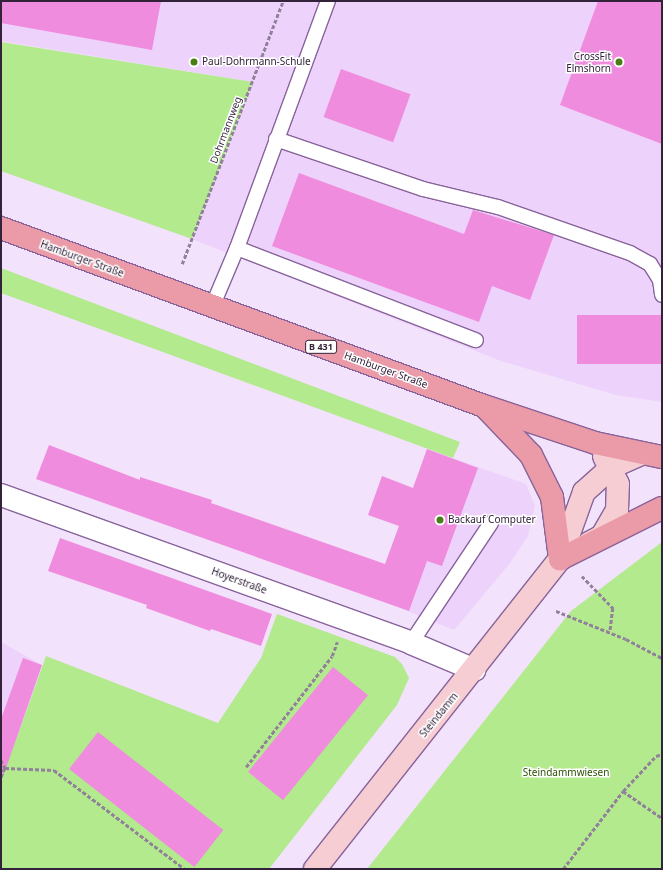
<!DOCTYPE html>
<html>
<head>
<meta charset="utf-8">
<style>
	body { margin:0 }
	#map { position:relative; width:663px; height:870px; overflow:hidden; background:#f2e2fb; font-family:"Noto Sans",sans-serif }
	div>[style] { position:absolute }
	.built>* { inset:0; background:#edd2fb }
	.green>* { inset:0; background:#b2ea8d }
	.building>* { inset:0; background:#f08cde; transform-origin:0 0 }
	.path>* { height:2.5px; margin-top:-1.25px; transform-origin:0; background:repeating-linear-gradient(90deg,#91819a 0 4px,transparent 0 6px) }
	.roads { filter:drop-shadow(1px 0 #88639b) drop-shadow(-1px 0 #88639b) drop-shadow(0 1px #88639b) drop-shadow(0 -1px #88639b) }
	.lane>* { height:14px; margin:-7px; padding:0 7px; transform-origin:7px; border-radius:7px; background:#fff }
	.street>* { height:22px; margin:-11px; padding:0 11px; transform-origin:11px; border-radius:11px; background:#fff }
	.secondary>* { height:22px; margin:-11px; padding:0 11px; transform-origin:11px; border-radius:11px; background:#f5cdd3 }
	.primary>* { height:22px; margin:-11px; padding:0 11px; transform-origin:11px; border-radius:11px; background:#eb9ba7 }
	.dots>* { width:11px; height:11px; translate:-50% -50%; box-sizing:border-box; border:2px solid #fff; border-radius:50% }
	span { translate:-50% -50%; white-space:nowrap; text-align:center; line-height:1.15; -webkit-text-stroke:3px #fff; paint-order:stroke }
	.shield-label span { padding:1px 3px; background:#fff; border:1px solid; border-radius:3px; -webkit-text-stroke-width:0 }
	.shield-label { font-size:9px; color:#32223a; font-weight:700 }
	.poi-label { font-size:10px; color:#32223a }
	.right { translate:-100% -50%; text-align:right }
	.left { translate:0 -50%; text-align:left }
	.street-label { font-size:10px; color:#32223a }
	.park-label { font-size:10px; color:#295000 }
	.frame { position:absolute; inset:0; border:2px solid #32223a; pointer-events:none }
</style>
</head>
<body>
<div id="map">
	<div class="built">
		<i style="clip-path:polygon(1px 1px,662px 1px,662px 402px,616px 395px,501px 361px,192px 239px,253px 82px,1px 41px)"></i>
		<i style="clip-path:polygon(427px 449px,526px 484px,535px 506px,528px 536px,510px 563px,454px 630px,373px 597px)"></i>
		<i style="clip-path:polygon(1px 642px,42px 665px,16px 741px,1px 735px)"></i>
	</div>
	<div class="green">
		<i style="clip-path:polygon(1px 42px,253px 82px,192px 239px,1px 171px)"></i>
		<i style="clip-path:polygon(1px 268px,460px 442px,453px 458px,1px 293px)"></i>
		<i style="clip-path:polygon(662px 542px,662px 869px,367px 869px,571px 611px)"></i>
		<i style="clip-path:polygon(277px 614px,395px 657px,402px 664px,409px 678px,397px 705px,269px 869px,1px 869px,1px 735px,16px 740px,46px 656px,218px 723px,261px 658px)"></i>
	</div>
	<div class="building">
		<i style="clip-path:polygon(1px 1px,161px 1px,152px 50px,1px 23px)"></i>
		<i style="clip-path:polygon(598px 1px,662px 1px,662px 144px,560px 105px)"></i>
		<i style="left:341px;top:69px;width:74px;height:51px;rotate:20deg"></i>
		<i style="clip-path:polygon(299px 173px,464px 234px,473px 210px,554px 235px,530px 300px,492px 286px,479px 322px,272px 246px)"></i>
		<i style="left:662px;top:315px;width:49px;height:85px;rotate:90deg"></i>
		<i style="clip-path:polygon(49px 445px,140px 480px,140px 477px,212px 500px,211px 503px,385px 564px,399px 526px,368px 515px,382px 476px,413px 488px,427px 449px,478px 468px,442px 566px,427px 561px,409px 611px,36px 479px)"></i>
		<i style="clip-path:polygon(60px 538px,272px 614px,261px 646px,211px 629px,210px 631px,146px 608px,147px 605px,48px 571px)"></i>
		<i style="clip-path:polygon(23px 658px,42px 665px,4px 774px,1px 773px,1px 719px)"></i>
		<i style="left:333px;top:667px;width:45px;height:135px;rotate:39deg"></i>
		<i style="left:98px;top:732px;width:159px;height:47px;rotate:38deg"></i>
	</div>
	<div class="path">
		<i style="left:182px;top:264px;width:282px;rotate:-69deg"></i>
		<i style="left:582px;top:576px;width:45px;rotate:45.9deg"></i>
		<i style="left:613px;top:608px;width:23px;rotate:97deg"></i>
		<i style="left:556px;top:611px;width:75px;rotate:21.8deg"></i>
		<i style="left:626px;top:639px;width:41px;rotate:27.8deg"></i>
		<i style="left:1px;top:760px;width:9px;rotate:63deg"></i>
		<i style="left:5px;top:768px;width:11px;rotate:112deg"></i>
		<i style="left:246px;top:767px;width:140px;rotate:-52.2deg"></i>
		<i style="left:332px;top:656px;width:15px;rotate:-70deg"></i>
		<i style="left:5px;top:768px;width:49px;rotate:2.3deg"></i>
		<i style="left:54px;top:770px;width:164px;rotate:37.1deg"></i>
		<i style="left:623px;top:791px;width:47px;rotate:34.7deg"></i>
		<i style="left:563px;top:869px;width:98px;rotate:-52.4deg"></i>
		<i style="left:623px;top:791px;width:48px;rotate:-46.7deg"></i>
		<i style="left:656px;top:756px;width:6px;rotate:-18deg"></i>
	</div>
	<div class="roads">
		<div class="lane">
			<i style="left:276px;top:139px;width:155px;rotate:18.8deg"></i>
			<i style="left:423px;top:189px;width:77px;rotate:13.5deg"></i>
			<i style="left:498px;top:207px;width:140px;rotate:19.2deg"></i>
			<i style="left:630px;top:253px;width:23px;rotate:29deg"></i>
			<i style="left:650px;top:264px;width:19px;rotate:58deg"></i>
			<i style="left:660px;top:280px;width:15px;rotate:82deg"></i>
			<i style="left:237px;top:248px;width:256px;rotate:21.1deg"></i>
			<i style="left:212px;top:307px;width:64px;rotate:-67deg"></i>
			<i style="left:237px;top:248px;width:263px;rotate:-69.8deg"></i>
			<i style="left:411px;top:643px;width:144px;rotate:-56.3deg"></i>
		</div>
		<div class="street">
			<i style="left:1px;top:495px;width:436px;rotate:19.8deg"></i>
			<i style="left:411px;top:643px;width:69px;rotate:22.9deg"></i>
		</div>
		<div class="secondary">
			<i style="left:589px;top:543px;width:15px;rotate:-28deg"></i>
			<i style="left:602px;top:536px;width:30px;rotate:-60deg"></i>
			<i style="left:617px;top:510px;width:26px;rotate:-88deg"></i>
			<i style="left:618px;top:484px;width:31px;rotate:-117deg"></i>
			<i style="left:315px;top:869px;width:395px;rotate:-51.7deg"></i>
			<i style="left:560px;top:559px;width:71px;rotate:-70.3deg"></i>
			<i style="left:584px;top:492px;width:38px;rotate:-42deg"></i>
			<i style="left:612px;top:467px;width:32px;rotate:-24deg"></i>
		</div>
		<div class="primary">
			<i style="left:1px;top:228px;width:515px;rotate:20.23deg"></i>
			<i style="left:484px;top:406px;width:117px;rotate:18.4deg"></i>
			<i style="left:595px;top:443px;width:68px;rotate:11.8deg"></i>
			<i style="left:486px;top:408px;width:65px;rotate:46.2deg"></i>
			<i style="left:531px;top:455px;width:47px;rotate:63.4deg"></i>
			<i style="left:552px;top:497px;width:63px;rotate:82.6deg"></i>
			<i style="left:560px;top:559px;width:114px;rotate:-26.6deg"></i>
		</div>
	</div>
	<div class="dots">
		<i style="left:194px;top:62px;background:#487e13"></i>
		<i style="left:619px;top:62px;background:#487e13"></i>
		<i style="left:440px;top:520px;background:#487e13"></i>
	</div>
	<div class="shield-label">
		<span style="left:321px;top:347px">B 431</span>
	</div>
	<div class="poi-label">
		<span class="right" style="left:611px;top:62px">CrossFit<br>Elmshorn</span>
		<span class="left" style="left:202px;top:62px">Paul-Dohrmann-Schule</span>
		<span class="left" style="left:448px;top:520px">Backauf Computer</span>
	</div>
	<div class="street-label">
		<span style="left:226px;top:130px;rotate:-69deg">Dohrmannweg</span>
		<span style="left:82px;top:259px;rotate:20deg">Hamburger Straße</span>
		<span style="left:386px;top:370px;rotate:20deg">Hamburger Straße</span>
		<span style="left:239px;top:581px;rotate:20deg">Hoyerstraße</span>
		<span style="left:439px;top:715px;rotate:-51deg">Steindamm</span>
	</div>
	<div class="park-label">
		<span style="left:566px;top:773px">Steindammwiesen</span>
	</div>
	<div class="frame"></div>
</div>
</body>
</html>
